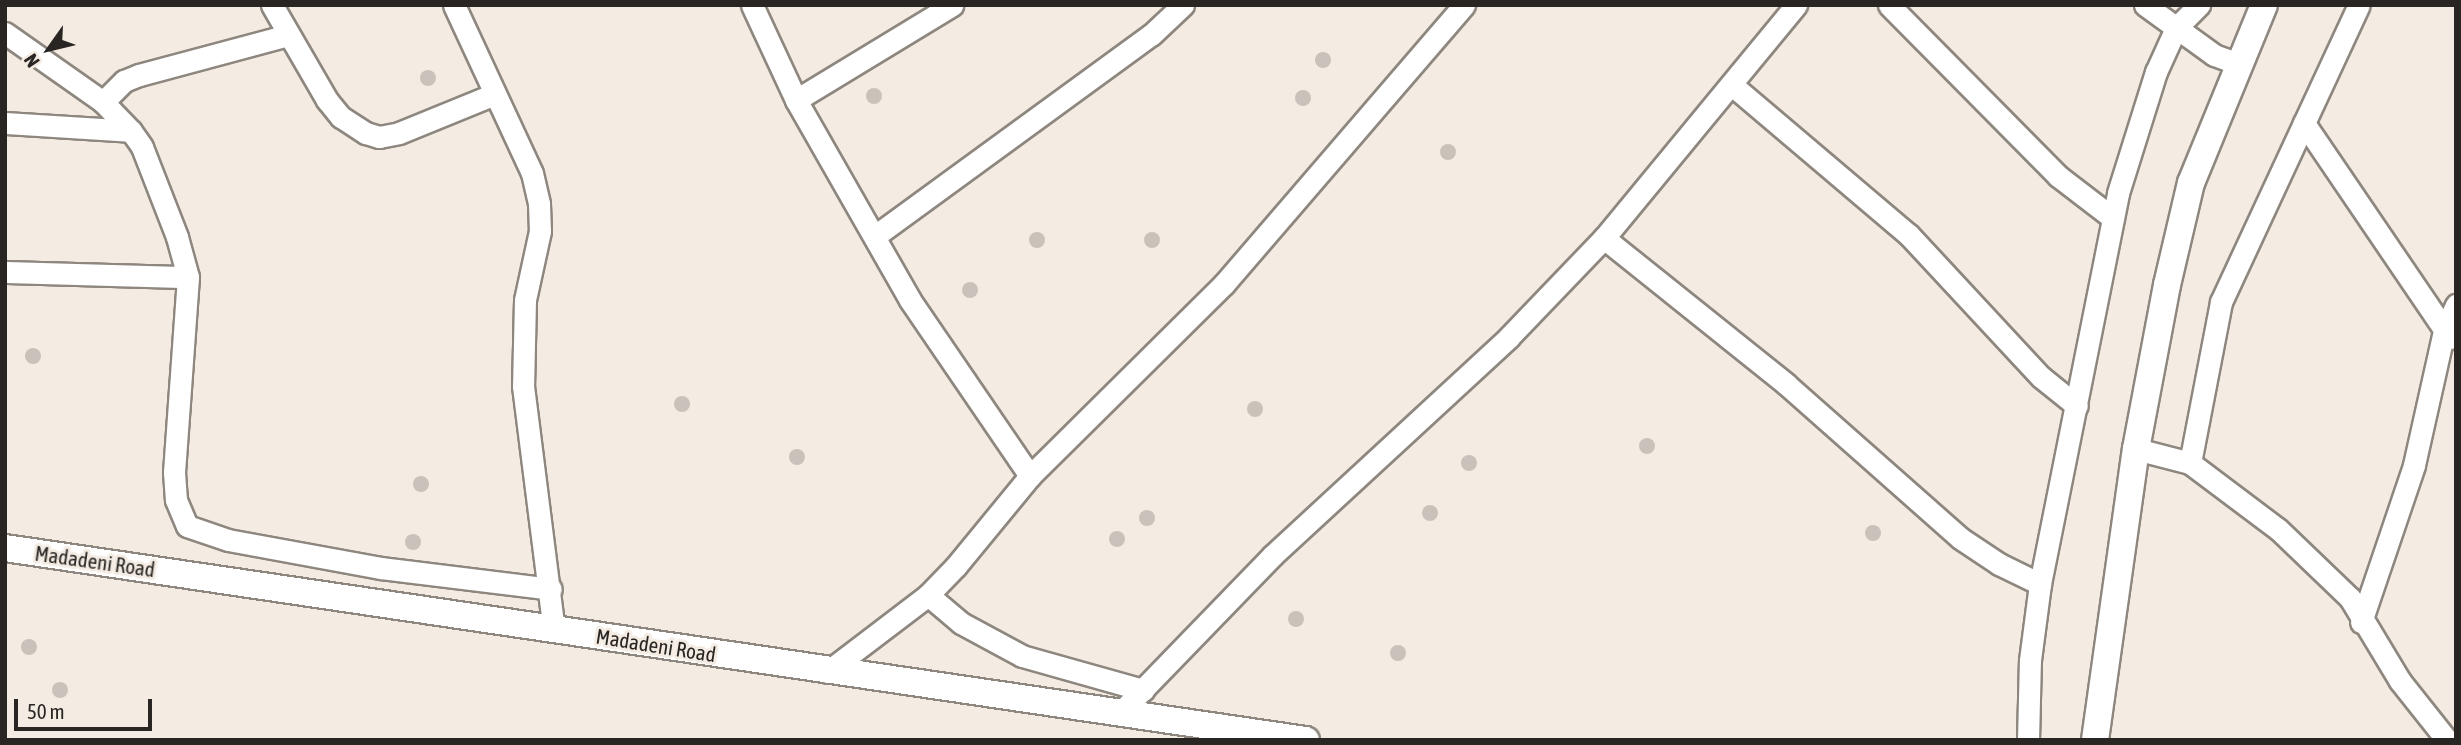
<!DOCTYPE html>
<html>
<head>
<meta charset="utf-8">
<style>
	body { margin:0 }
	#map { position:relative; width:2461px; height:745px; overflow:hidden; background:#f4ece3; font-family:"Asap Condensed",sans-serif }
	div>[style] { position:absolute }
	.building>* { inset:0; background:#cac2ba }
	.round { border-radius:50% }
	.roads { filter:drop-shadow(2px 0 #8e877f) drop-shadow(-2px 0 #8e877f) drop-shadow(0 2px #8e877f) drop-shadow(0 -2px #8e877f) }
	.minor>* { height:21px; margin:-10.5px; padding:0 10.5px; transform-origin:10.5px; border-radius:10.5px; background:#fff }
	.tertiary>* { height:26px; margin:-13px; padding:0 13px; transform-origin:13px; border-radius:13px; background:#fff }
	span { translate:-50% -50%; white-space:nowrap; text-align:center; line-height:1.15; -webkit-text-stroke:6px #f4ece3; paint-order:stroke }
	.street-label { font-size:21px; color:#282522 }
	.frame { position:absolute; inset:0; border:7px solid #282522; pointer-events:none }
	.north { position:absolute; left:14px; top:14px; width:70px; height:70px; -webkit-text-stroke:5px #f4ece3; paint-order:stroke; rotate:236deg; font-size:19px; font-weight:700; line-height:28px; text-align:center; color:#282522 }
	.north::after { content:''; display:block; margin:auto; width:24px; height:32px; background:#282522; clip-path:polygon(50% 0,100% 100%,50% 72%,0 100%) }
	.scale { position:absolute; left:14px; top:699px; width:138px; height:32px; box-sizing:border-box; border:4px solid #282522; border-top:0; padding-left:9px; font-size:21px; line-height:24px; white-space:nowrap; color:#282522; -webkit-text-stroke:5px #f4ece3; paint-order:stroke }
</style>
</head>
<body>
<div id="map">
	<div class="building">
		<i class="round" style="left:1315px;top:52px;width:16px;height:16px"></i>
		<i class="round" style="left:420px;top:70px;width:16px;height:16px"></i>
		<i class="round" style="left:866px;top:88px;width:16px;height:16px"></i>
		<i class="round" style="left:1295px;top:90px;width:16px;height:16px"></i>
		<i class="round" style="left:1440px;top:144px;width:16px;height:16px"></i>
		<i class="round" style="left:1029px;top:232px;width:16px;height:16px"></i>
		<i class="round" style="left:1144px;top:232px;width:16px;height:16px"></i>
		<i class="round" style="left:962px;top:282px;width:16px;height:16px"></i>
		<i class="round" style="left:25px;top:348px;width:16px;height:16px"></i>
		<i class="round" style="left:674px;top:396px;width:16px;height:16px"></i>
		<i class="round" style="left:1247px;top:401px;width:16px;height:16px"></i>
		<i class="round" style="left:1639px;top:438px;width:16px;height:16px"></i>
		<i class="round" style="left:789px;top:449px;width:16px;height:16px"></i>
		<i class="round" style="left:1461px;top:455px;width:16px;height:16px"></i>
		<i class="round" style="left:413px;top:476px;width:16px;height:16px"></i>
		<i class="round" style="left:1422px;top:505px;width:16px;height:16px"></i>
		<i class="round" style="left:1139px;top:510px;width:16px;height:16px"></i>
		<i class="round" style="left:1865px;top:525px;width:16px;height:16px"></i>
		<i class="round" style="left:1109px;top:531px;width:16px;height:16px"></i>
		<i class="round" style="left:405px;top:534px;width:16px;height:16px"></i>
		<i class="round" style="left:1288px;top:611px;width:16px;height:16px"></i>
		<i class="round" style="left:21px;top:639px;width:16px;height:16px"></i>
		<i class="round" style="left:1390px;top:645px;width:16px;height:16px"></i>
		<i class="round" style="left:52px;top:682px;width:16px;height:16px"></i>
	</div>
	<div class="roads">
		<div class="minor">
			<i style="left:272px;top:5px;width:110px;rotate:59.9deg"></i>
			<i style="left:327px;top:100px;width:22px;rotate:51deg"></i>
			<i style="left:341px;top:117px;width:30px;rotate:33deg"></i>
			<i style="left:366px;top:133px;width:14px;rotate:17deg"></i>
			<i style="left:379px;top:137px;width:20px;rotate:-11deg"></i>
			<i style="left:399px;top:133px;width:100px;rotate:-22.2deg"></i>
			<i style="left:454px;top:5px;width:185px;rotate:65.1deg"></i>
			<i style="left:532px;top:173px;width:32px;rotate:77deg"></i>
			<i style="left:539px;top:204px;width:27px;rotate:88deg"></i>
			<i style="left:540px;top:231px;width:71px;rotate:102.3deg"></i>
			<i style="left:525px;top:300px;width:86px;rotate:91.3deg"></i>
			<i style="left:523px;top:386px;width:246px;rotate:82.8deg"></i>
			<i style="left:752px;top:5px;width:105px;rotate:65.1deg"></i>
			<i style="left:796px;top:100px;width:230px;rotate:60.3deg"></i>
			<i style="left:910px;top:300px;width:213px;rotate:55.7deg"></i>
			<i style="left:1889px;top:5px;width:240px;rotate:45.3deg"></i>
			<i style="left:2058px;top:176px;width:69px;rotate:37.4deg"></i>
			<i style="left:2145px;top:5px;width:85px;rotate:35.9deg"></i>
			<i style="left:2214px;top:55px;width:27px;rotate:20deg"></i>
			<i style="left:5px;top:33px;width:120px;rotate:35.1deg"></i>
			<i style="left:103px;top:102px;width:40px;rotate:46deg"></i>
			<i style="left:131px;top:131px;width:19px;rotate:55deg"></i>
			<i style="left:142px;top:147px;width:97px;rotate:68.7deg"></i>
			<i style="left:177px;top:237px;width:41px;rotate:74.6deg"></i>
			<i style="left:188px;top:277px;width:196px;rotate:94.1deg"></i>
			<i style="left:174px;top:472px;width:28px;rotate:86deg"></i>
			<i style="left:176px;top:500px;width:28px;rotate:67deg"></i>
			<i style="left:187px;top:526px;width:43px;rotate:18.9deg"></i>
			<i style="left:228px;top:540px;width:156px;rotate:10.4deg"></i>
			<i style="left:381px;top:568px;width:171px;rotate:7deg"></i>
			<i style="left:1732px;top:85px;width:231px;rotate:40.3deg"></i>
			<i style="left:1908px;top:234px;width:195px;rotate:47.1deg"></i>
			<i style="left:2041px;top:377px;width:46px;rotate:38.9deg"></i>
			<i style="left:796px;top:100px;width:183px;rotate:-31.3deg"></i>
			<i style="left:103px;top:102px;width:30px;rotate:-45deg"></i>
			<i style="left:124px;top:81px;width:16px;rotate:-22deg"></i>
			<i style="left:139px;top:75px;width:154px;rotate:-15deg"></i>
			<i style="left:5px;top:123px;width:126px;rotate:3.6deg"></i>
			<i style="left:2304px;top:123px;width:260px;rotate:55.8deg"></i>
			<i style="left:875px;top:236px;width:341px;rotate:-36.1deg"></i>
			<i style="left:1151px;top:35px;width:44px;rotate:-43.2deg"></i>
			<i style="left:1604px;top:238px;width:233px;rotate:38.7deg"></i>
			<i style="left:1786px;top:384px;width:232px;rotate:41.5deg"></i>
			<i style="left:1960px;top:538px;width:47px;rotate:33.7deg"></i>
			<i style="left:1999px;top:564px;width:46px;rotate:26deg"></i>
			<i style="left:5px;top:272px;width:183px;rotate:1.6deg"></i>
			<i style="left:2136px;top:449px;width:56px;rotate:14.5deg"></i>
			<i style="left:2190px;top:463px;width:110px;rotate:36.9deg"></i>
			<i style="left:2278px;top:529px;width:100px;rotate:43.8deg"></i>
			<i style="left:2350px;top:598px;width:97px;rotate:58.9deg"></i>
			<i style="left:2400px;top:681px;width:75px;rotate:51.5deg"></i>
			<i style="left:2190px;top:463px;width:164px;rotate:-79.1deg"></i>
			<i style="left:2221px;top:302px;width:327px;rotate:-65.1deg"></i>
			<i style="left:928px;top:595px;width:43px;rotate:40.3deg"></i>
			<i style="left:961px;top:623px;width:69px;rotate:28.4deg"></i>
			<i style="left:1022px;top:656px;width:126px;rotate:15.7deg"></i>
			<i style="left:2361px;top:622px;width:166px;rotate:-71.3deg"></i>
			<i style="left:2414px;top:465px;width:137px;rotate:-77.4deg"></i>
			<i style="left:2444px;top:331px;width:29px;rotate:-65deg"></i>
			<i style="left:827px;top:672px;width:127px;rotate:-37.3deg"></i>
			<i style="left:928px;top:595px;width:40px;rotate:-46deg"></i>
			<i style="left:956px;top:566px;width:117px;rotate:-50.6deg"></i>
			<i style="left:1030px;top:476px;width:273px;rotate:-44.7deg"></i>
			<i style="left:1224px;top:284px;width:368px;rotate:-49.3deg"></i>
			<i style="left:1119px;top:714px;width:221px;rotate:-45.9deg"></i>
			<i style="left:1273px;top:555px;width:321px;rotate:-42.7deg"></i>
			<i style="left:1509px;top:337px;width:137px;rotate:-46.2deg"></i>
			<i style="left:1604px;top:238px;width:302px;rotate:-50.5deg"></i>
			<i style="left:2028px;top:740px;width:80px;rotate:-88.6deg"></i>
			<i style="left:2030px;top:660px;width:77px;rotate:-82.5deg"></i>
			<i style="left:2040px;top:584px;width:399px;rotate:-78.7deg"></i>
			<i style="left:2118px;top:193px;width:127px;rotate:-72.6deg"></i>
			<i style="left:2156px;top:72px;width:48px;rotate:-65.6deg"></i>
			<i style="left:2176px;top:28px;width:33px;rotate:-45deg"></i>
		</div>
		<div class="tertiary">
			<i style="left:5px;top:548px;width:1315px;rotate:8.4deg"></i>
			<i style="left:2095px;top:740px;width:294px;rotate:-82deg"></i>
			<i style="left:2136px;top:449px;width:167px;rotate:-79.3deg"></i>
			<i style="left:2167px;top:285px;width:105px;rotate:-76.8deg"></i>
			<i style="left:2191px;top:183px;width:192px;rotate:-67.7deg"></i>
		</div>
	</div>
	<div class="street-label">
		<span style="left:95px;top:561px;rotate:8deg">Madadeni Road</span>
		<span style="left:656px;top:645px;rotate:9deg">Madadeni Road</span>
	</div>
	<div class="frame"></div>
	<div class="north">N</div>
	<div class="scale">50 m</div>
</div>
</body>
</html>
